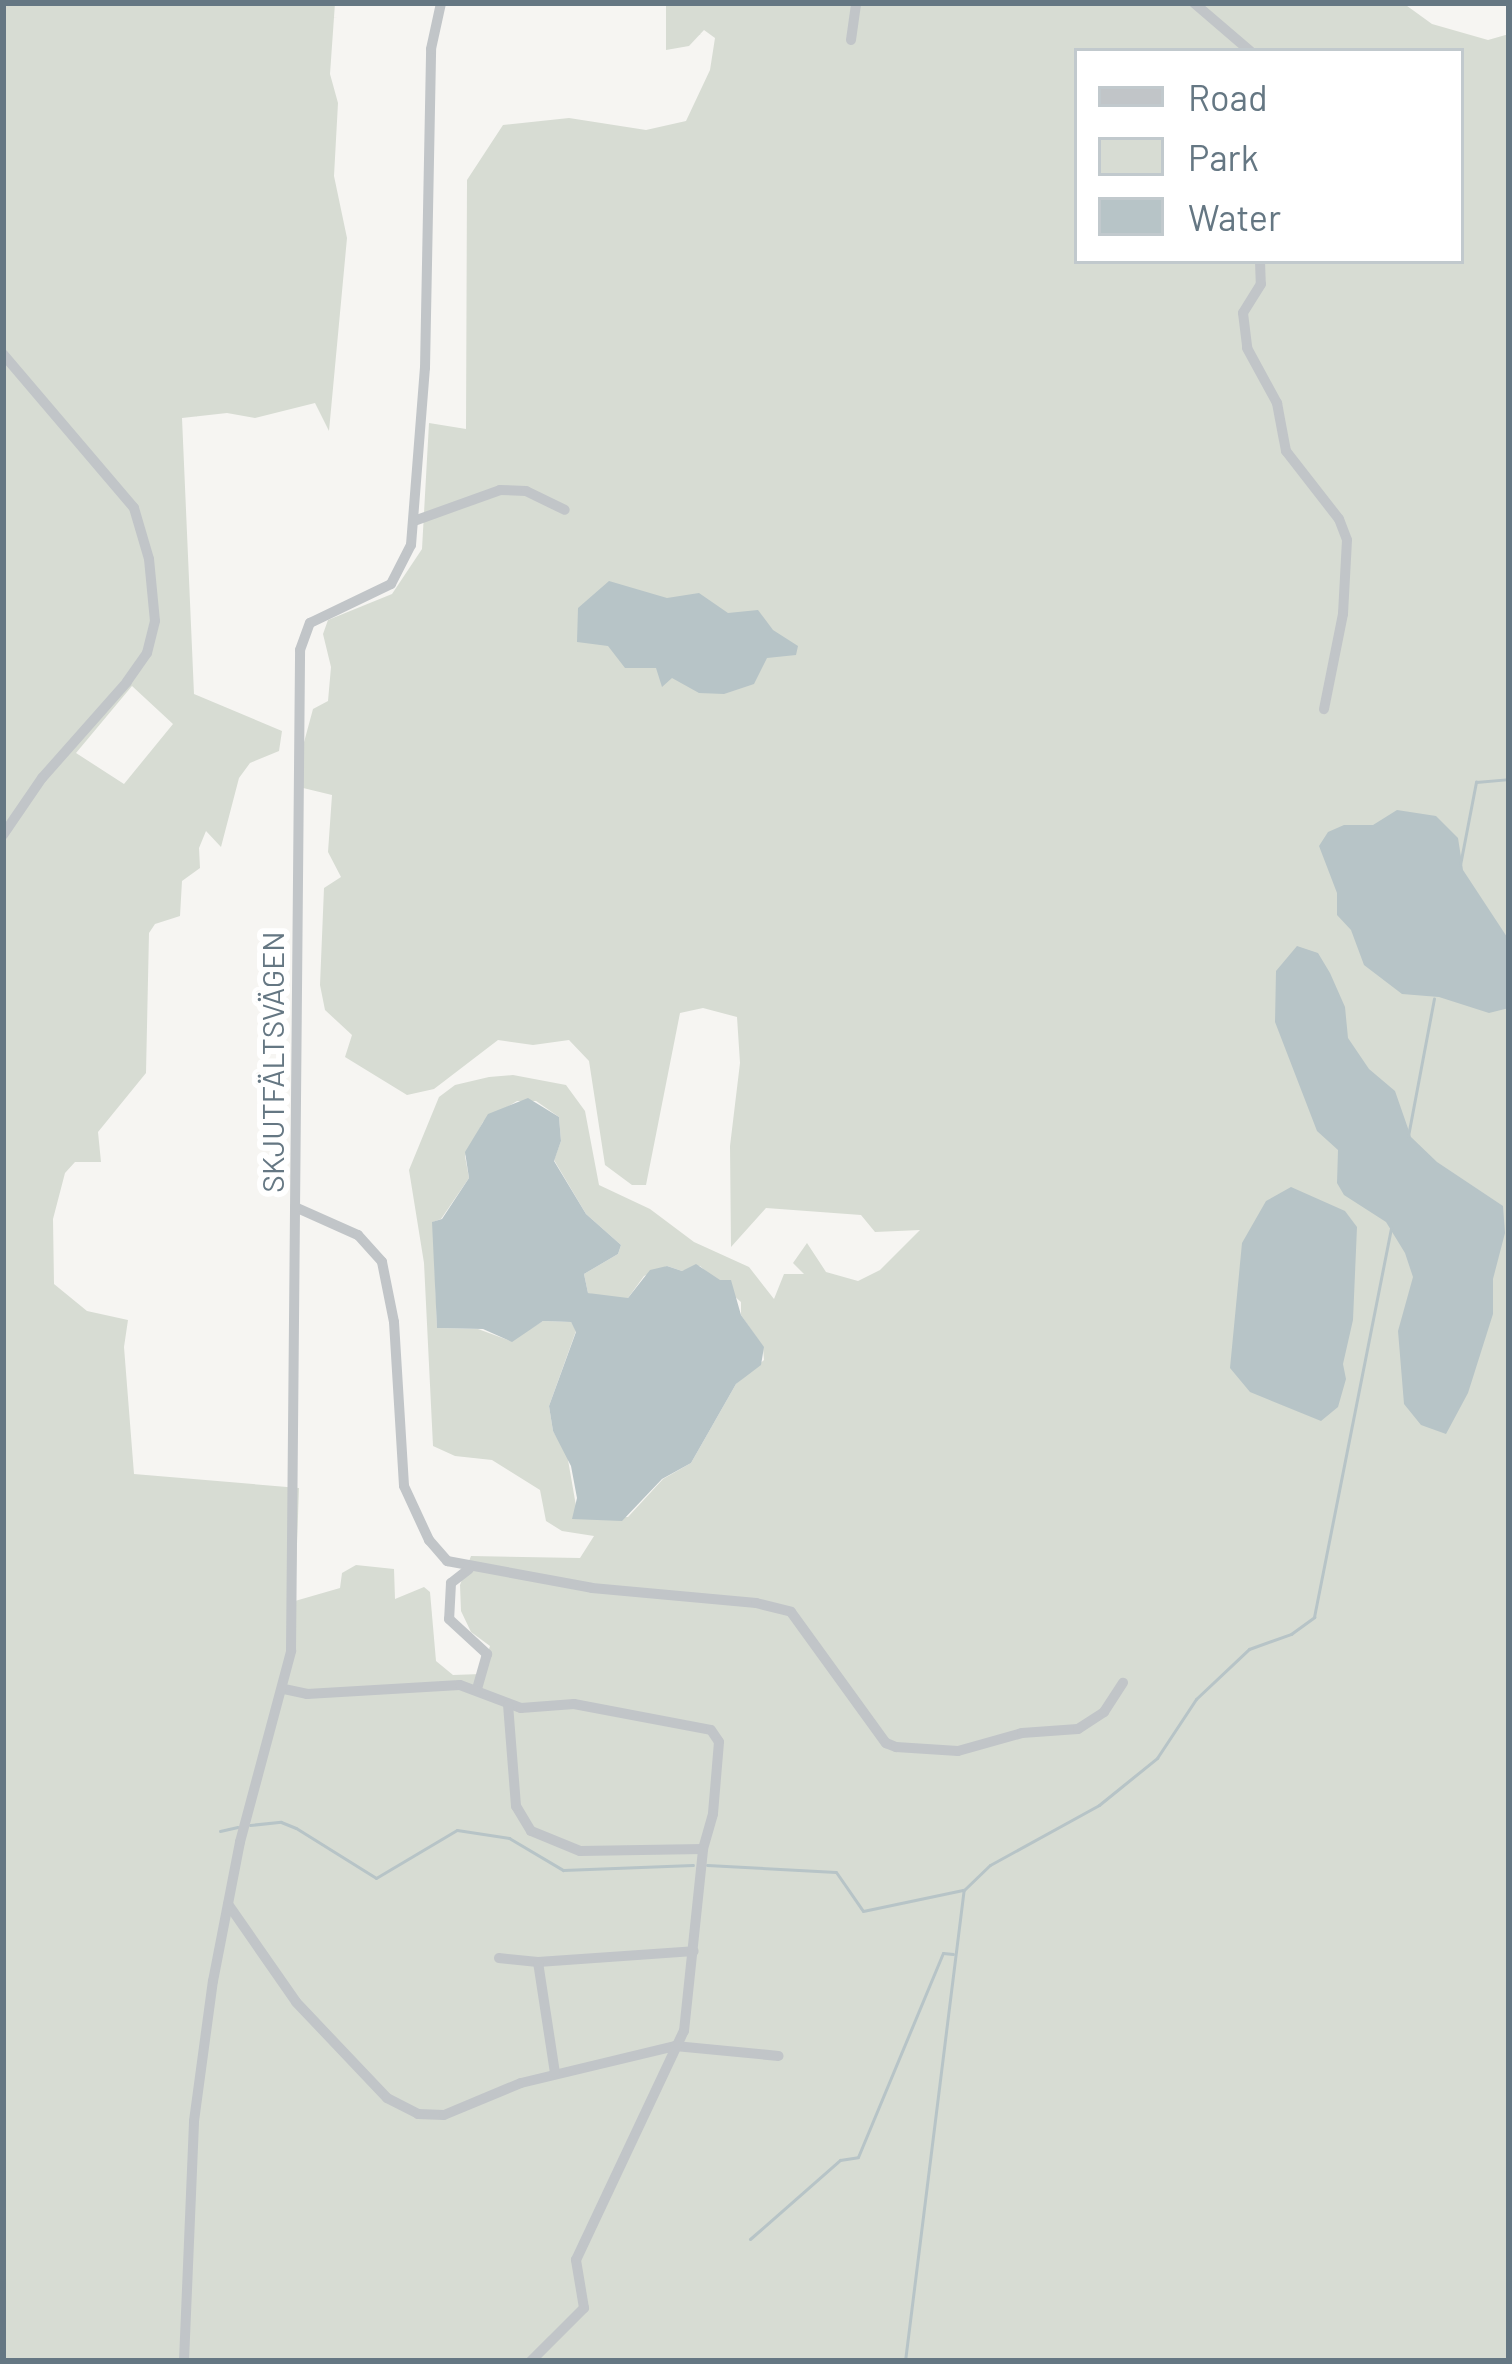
<!DOCTYPE html>
<html>
<head>
<meta charset="utf-8">
<style>
	body { margin:0 }
	#map { position:relative; width:1512px; height:2364px; overflow:hidden; background:#f6f5f2; font-family:Barlow,sans-serif }
	div>[style] { position:absolute }
	.green>* { inset:0; background:#d7dcd3 }
	.water>* { inset:0; background:#b7c4c7 }
	.stream>* { height:3px; margin:-1.5px; padding:0 1.5px; transform-origin:1.5px; border-radius:1.5px; background:#b7c4c7 }
	.street>* { height:10px; margin:-5px; padding:0 5px; transform-origin:5px; border-radius:5px; background:#c1c5c8 }
	span { translate:-50% -50%; white-space:nowrap; text-align:center; line-height:1.15; -webkit-text-stroke:12px #fff; paint-order:stroke }
	.street-label { font-size:30px; color:#657783 }
	.frame { position:absolute; inset:0; border:6px solid #657783; pointer-events:none }
	.legend { position:absolute; left:1074px; top:48px; width:390px; height:216px; box-sizing:border-box; background:#fff; border:3px solid #c1c9cd; margin:0; padding:15px 21px; list-style:none; font-size:36px; color:#657783 }
	.legend li { display:flex; align-items:center; gap:24px; height:60px }
	.legend b { width:60px; border:3px solid #c1c9cd }
</style>
</head>
<body>
<div id="map">
	<div class="green">
		<i style="clip-path:polygon(evenodd,3px 3px,335px 3px,330px 74px,338px 103px,334px 176px,347px 238px,329px 431px,315px 403px,255px 418px,227px 413px,182px 418px,194px 694px,282px 731px,279px 751px,250px 763px,239px 778px,221px 847px,206px 831px,199px 848px,200px 868px,182px 881px,180px 916px,155px 924px,149px 933px,146px 1073px,98px 1132px,101px 1162px,75px 1162px,65px 1173px,53px 1219px,54px 1284px,87px 1311px,128px 1320px,124px 1347px,134px 1474px,299px 1488px,295px 1601px,340px 1588px,342px 1573px,356px 1565px,394px 1569px,395px 1599px,424px 1587px,430px 1592px,436px 1661px,453px 1675px,481px 1674px,490px 1646px,471px 1632px,461px 1611px,460px 1585px,471px 1556px,580px 1558px,594px 1536px,562px 1531px,546px 1521px,540px 1490px,492px 1460px,455px 1456px,433px 1446px,424px 1263px,409px 1170px,439px 1097px,455px 1085px,489px 1077px,513px 1075px,566px 1085px,585px 1111px,599px 1185px,650px 1209px,694px 1242px,749px 1267px,774px 1299px,784px 1274px,804px 1274px,793px 1263px,807px 1243px,826px 1272px,858px 1281px,880px 1270px,920px 1230px,875px 1232px,861px 1215px,766px 1208px,731px 1247px,730px 1146px,740px 1063px,737px 1017px,703px 1008px,680px 1013px,646px 1185px,632px 1185px,605px 1165px,589px 1061px,569px 1040px,533px 1045px,498px 1040px,434px 1089px,407px 1095px,345px 1057px,352px 1035px,325px 1010px,320px 985px,324px 888px,341px 877px,328px 852px,332px 795px,299px 787px,303px 746px,313px 709px,328px 701px,331px 667px,323px 634px,328px 620px,392px 594px,422px 549px,429px 423px,466px 429px,467px 180px,503px 125px,569px 118px,646px 130px,686px 121px,710px 70px,715px 38px,704px 30px,689px 46px,666px 50px,666px 3px,1403px 3px,1432px 24px,1488px 40px,1509px 34px,1509px 2361px,3px 2361px,3px 3px,1077px 51px,1461px 51px,1461px 261px,1077px 261px,1077px 51px,3px 3px,132px 686px,173px 724px,124px 784px,76px 753px,132px 686px,3px 3px,517px 1101px,536px 1101px,559px 1117px,561px 1141px,554px 1160px,586px 1214px,621px 1245px,618px 1254px,584px 1274px,588px 1293px,618px 1301px,628px 1298px,644px 1276px,667px 1266px,682px 1271px,700px 1266px,741px 1302px,741px 1315px,763px 1347px,764px 1360px,736px 1384px,691px 1463px,663px 1479px,628px 1517px,584px 1518px,576px 1506px,567px 1454px,553px 1431px,549px 1406px,576px 1331px,571px 1322px,543px 1321px,511px 1341px,478px 1329px,437px 1328px,433px 1222px,441px 1219px,469px 1178px,465px 1156px,483px 1122px,517px 1101px)"></i>
	</div>
	<div class="water">
		<i style="clip-path:polygon(609px 581px,667px 598px,699px 593px,728px 613px,758px 610px,773px 630px,798px 646px,796px 655px,767px 658px,754px 684px,724px 694px,699px 693px,672px 678px,662px 687px,656px 668px,625px 668px,608px 646px,577px 642px,578px 608px)"></i>
		<i style="clip-path:polygon(1397px 810px,1436px 816px,1458px 838px,1463px 870px,1509px 940px,1509px 1008px,1489px 1013px,1439px 997px,1402px 994px,1364px 965px,1351px 930px,1337px 915px,1337px 893px,1319px 846px,1328px 832px,1344px 825px,1373px 825px)"></i>
		<i style="clip-path:polygon(1297px 946px,1318px 953px,1330px 973px,1345px 1007px,1348px 1038px,1369px 1069px,1395px 1091px,1411px 1137px,1437px 1162px,1503px 1206px,1505px 1233px,1493px 1279px,1493px 1314px,1468px 1393px,1446px 1434px,1421px 1425px,1404px 1404px,1398px 1331px,1413px 1277px,1405px 1253px,1386px 1222px,1344px 1195px,1337px 1183px,1338px 1150px,1317px 1131px,1275px 1022px,1276px 971px)"></i>
		<i style="clip-path:polygon(528px 1098px,559px 1117px,561px 1141px,554px 1161px,586px 1214px,621px 1245px,618px 1254px,584px 1274px,588px 1293px,628px 1298px,650px 1270px,667px 1266px,682px 1271px,696px 1264px,720px 1280px,731px 1280px,741px 1315px,764px 1347px,761px 1365px,736px 1384px,691px 1463px,662px 1479px,622px 1521px,572px 1519px,577px 1498px,571px 1466px,553px 1431px,549px 1406px,576px 1332px,571px 1322px,543px 1321px,512px 1342px,483px 1329px,437px 1328px,432px 1222px,442px 1219px,469px 1178px,465px 1152px,488px 1114px)"></i>
		<i style="clip-path:polygon(1291px 1187px,1345px 1211px,1357px 1227px,1353px 1320px,1343px 1364px,1346px 1379px,1338px 1407px,1321px 1421px,1250px 1392px,1230px 1368px,1242px 1243px,1266px 1201px)"></i>
	</div>
	<div class="stream">
		<i style="left:1460px;top:865px;width:85px;rotate:-79.1deg"></i>
		<i style="left:1476px;top:782px;width:33px;rotate:-5deg"></i>
		<i style="left:1408px;top:1136px;width:140px;rotate:-79.3deg"></i>
		<i style="left:250px;top:1825px;width:31px;rotate:-6deg"></i>
		<i style="left:281px;top:1822px;width:16px;rotate:22deg"></i>
		<i style="left:296px;top:1828px;width:94px;rotate:32deg"></i>
		<i style="left:376px;top:1878px;width:94px;rotate:-30.7deg"></i>
		<i style="left:457px;top:1830px;width:53px;rotate:8.7deg"></i>
		<i style="left:509px;top:1838px;width:63px;rotate:30.7deg"></i>
		<i style="left:563px;top:1870px;width:130px;rotate:-2.2deg"></i>
		<i style="left:220px;top:1831px;width:18px;rotate:-13deg"></i>
		<i style="left:707px;top:1865px;width:129px;rotate:3.1deg"></i>
		<i style="left:836px;top:1872px;width:47px;rotate:55.3deg"></i>
		<i style="left:863px;top:1911px;width:102px;rotate:-11.9deg"></i>
		<i style="left:750px;top:2239px;width:120px;rotate:-41.3deg"></i>
		<i style="left:840px;top:2160px;width:18px;rotate:-9deg"></i>
		<i style="left:858px;top:2157px;width:221px;rotate:-67.4deg"></i>
		<i style="left:943px;top:1953px;width:10px;rotate:6deg"></i>
		<i style="left:905px;top:2361px;width:475px;rotate:-82.9deg"></i>
		<i style="left:964px;top:1890px;width:36px;rotate:-44deg"></i>
		<i style="left:990px;top:1865px;width:124px;rotate:-28.8deg"></i>
		<i style="left:1099px;top:1805px;width:75px;rotate:-39deg"></i>
		<i style="left:1157px;top:1758px;width:71px;rotate:-56.5deg"></i>
		<i style="left:1196px;top:1699px;width:73px;rotate:-43.3deg"></i>
		<i style="left:1249px;top:1649px;width:45px;rotate:-19.7deg"></i>
		<i style="left:1291px;top:1634px;width:29px;rotate:-36deg"></i>
		<i style="left:1314px;top:1617px;width:397px;rotate:-78.8deg"></i>
	</div>
	<div class="street">
		<i style="left:1194px;top:3px;width:74px;rotate:40.6deg"></i>
		<i style="left:851px;top:40px;width:37px;rotate:-82deg"></i>
		<i style="left:1260px;top:261px;width:23px;rotate:88deg"></i>
		<i style="left:1261px;top:284px;width:34px;rotate:122deg"></i>
		<i style="left:1243px;top:313px;width:35px;rotate:83deg"></i>
		<i style="left:1247px;top:348px;width:63px;rotate:61.4deg"></i>
		<i style="left:1277px;top:403px;width:49px;rotate:79.4deg"></i>
		<i style="left:1286px;top:451px;width:86px;rotate:52.1deg"></i>
		<i style="left:1339px;top:519px;width:22px;rotate:69deg"></i>
		<i style="left:1347px;top:540px;width:74px;rotate:93.1deg"></i>
		<i style="left:1343px;top:614px;width:97px;rotate:101.3deg"></i>
		<i style="left:3px;top:354px;width:202px;rotate:49.6deg"></i>
		<i style="left:134px;top:508px;width:53px;rotate:73.6deg"></i>
		<i style="left:149px;top:559px;width:62px;rotate:84.5deg"></i>
		<i style="left:155px;top:621px;width:33px;rotate:104deg"></i>
		<i style="left:147px;top:653px;width:35px;rotate:125deg"></i>
		<i style="left:127px;top:682px;width:128px;rotate:131.5deg"></i>
		<i style="left:42px;top:778px;width:69px;rotate:124.4deg"></i>
		<i style="left:414px;top:521px;width:91px;rotate:-19.8deg"></i>
		<i style="left:500px;top:490px;width:26px;rotate:2deg"></i>
		<i style="left:526px;top:491px;width:43px;rotate:26deg"></i>
		<i style="left:295px;top:1207px;width:69px;rotate:24deg"></i>
		<i style="left:358px;top:1235px;width:36px;rotate:48deg"></i>
		<i style="left:382px;top:1262px;width:61px;rotate:78.7deg"></i>
		<i style="left:394px;top:1322px;width:164px;rotate:86.5deg"></i>
		<i style="left:404px;top:1486px;width:60px;rotate:65.2deg"></i>
		<i style="left:429px;top:1540px;width:28px;rotate:49deg"></i>
		<i style="left:447px;top:1561px;width:147px;rotate:10.5deg"></i>
		<i style="left:592px;top:1588px;width:165px;rotate:5.2deg"></i>
		<i style="left:756px;top:1603px;width:36px;rotate:14deg"></i>
		<i style="left:791px;top:1612px;width:162px;rotate:54.1deg"></i>
		<i style="left:886px;top:1743px;width:11px;rotate:22deg"></i>
		<i style="left:896px;top:1747px;width:62px;rotate:3.7deg"></i>
		<i style="left:958px;top:1751px;width:66px;rotate:-15.7deg"></i>
		<i style="left:1022px;top:1733px;width:56px;rotate:-4.1deg"></i>
		<i style="left:1078px;top:1729px;width:31px;rotate:-33deg"></i>
		<i style="left:1104px;top:1712px;width:35px;rotate:-57deg"></i>
		<i style="left:469px;top:1569px;width:23px;rotate:142deg"></i>
		<i style="left:451px;top:1583px;width:36px;rotate:93deg"></i>
		<i style="left:449px;top:1619px;width:52px;rotate:42.6deg"></i>
		<i style="left:487px;top:1654px;width:36px;rotate:106deg"></i>
		<i style="left:284px;top:1689px;width:24px;rotate:12deg"></i>
		<i style="left:307px;top:1694px;width:153px;rotate:-3.4deg"></i>
		<i style="left:460px;top:1685px;width:65px;rotate:20.7deg"></i>
		<i style="left:521px;top:1708px;width:53px;rotate:-4.3deg"></i>
		<i style="left:574px;top:1704px;width:139px;rotate:10.7deg"></i>
		<i style="left:711px;top:1730px;width:14px;rotate:56deg"></i>
		<i style="left:719px;top:1742px;width:72px;rotate:94.8deg"></i>
		<i style="left:713px;top:1814px;width:36px;rotate:106deg"></i>
		<i style="left:703px;top:1849px;width:123px;rotate:179.1deg"></i>
		<i style="left:580px;top:1851px;width:53px;rotate:-157.8deg"></i>
		<i style="left:531px;top:1831px;width:29px;rotate:-121deg"></i>
		<i style="left:516px;top:1806px;width:101px;rotate:-94.5deg"></i>
		<i style="left:228px;top:1904px;width:119px;rotate:55.2deg"></i>
		<i style="left:296px;top:2002px;width:132px;rotate:46.5deg"></i>
		<i style="left:387px;top:2098px;width:35px;rotate:27deg"></i>
		<i style="left:418px;top:2114px;width:26px;rotate:2deg"></i>
		<i style="left:444px;top:2115px;width:83px;rotate:-22.6deg"></i>
		<i style="left:521px;top:2083px;width:158px;rotate:-13.5deg"></i>
		<i style="left:675px;top:2046px;width:104px;rotate:5.5deg"></i>
		<i style="left:499px;top:1958px;width:39px;rotate:6deg"></i>
		<i style="left:538px;top:1962px;width:156px;rotate:-4deg"></i>
		<i style="left:538px;top:1962px;width:112px;rotate:81.3deg"></i>
		<i style="left:184px;top:2361px;width:240px;rotate:-87.6deg"></i>
		<i style="left:194px;top:2121px;width:141px;rotate:-82.3deg"></i>
		<i style="left:213px;top:1981px;width:142px;rotate:-79deg"></i>
		<i style="left:240px;top:1842px;width:198px;rotate:-75deg"></i>
		<i style="left:291px;top:1651px;width:1001px;rotate:-89.48deg"></i>
		<i style="left:300px;top:650px;width:29px;rotate:-70deg"></i>
		<i style="left:310px;top:623px;width:90px;rotate:-25.7deg"></i>
		<i style="left:391px;top:584px;width:44px;rotate:-62.9deg"></i>
		<i style="left:411px;top:545px;width:178px;rotate:-85.5deg"></i>
		<i style="left:425px;top:368px;width:319px;rotate:-88.9deg"></i>
		<i style="left:431px;top:49px;width:47px;rotate:-77.7deg"></i>
		<i style="left:531px;top:2361px;width:75px;rotate:-45deg"></i>
		<i style="left:584px;top:2308px;width:49px;rotate:-99.5deg"></i>
		<i style="left:576px;top:2260px;width:253px;rotate:-64.8deg"></i>
		<i style="left:684px;top:2031px;width:183px;rotate:-84deg"></i>
	</div>
	<div class="street-label">
		<span style="left:272px;top:1062px;rotate:-90deg">SKJUTFÄLTSVÄGEN</span>
	</div>
	<div class="frame"></div>
	<ul class="legend">
	<li><b style="height:15px;background:#c1c5c8"></b>Road</li>
	<li><b style="height:33px;background:#d7dcd3"></b>Park</li>
	<li><b style="height:33px;background:#b7c4c7"></b>Water</li>
	</ul>
</div>
</body>
</html>
